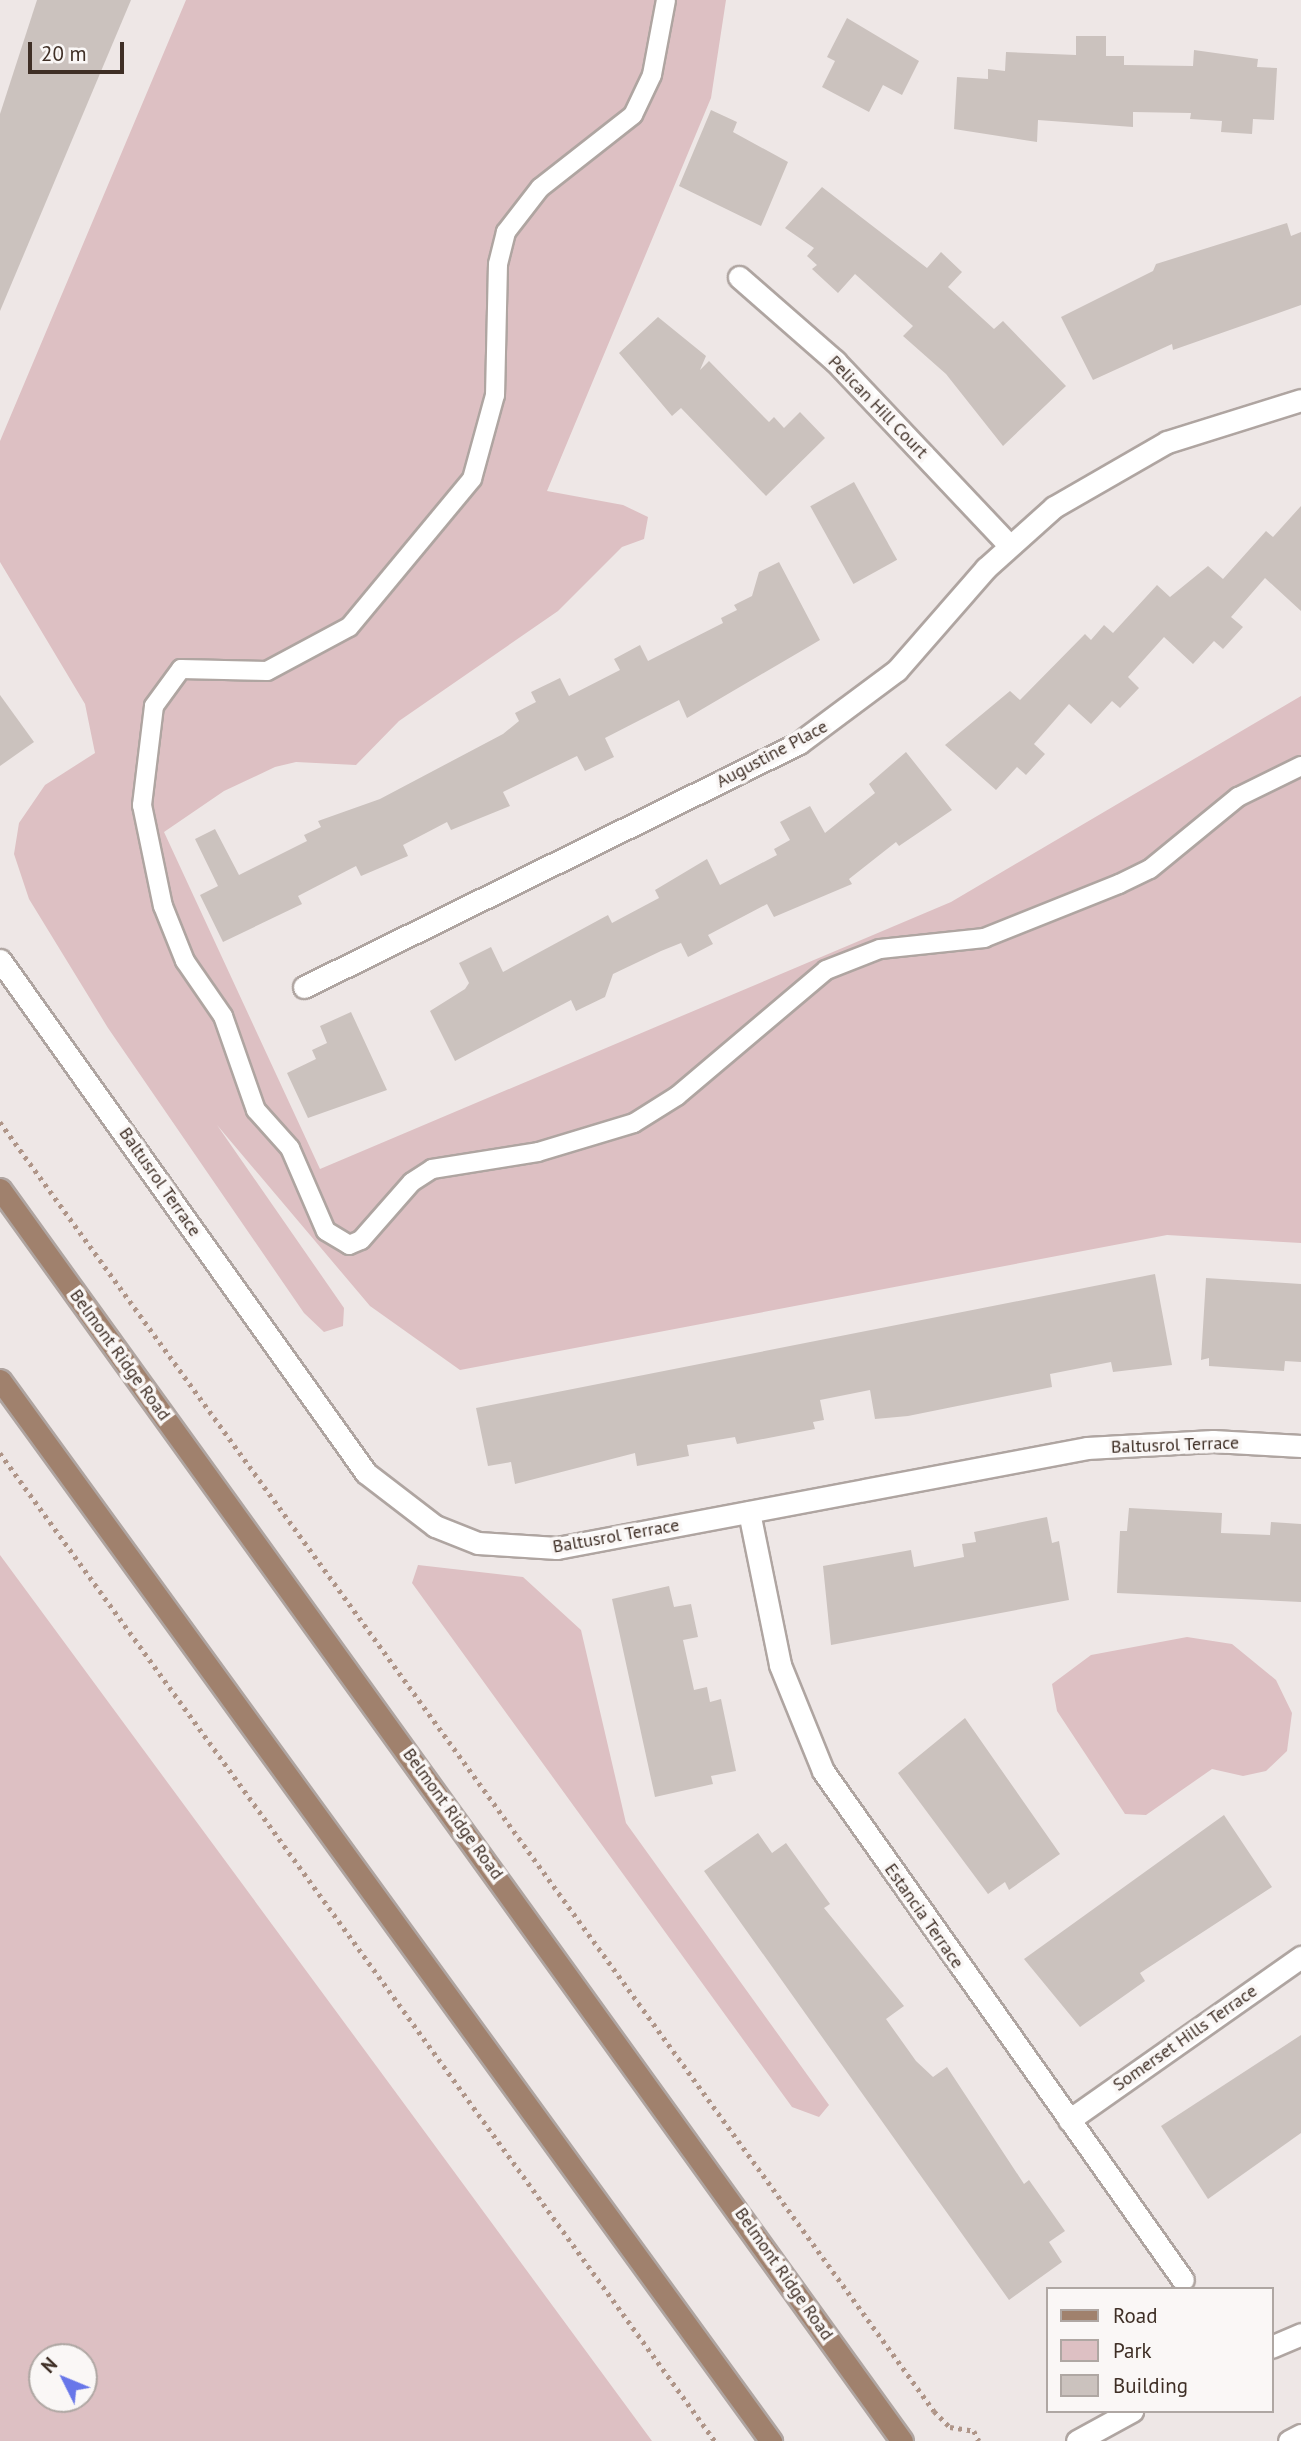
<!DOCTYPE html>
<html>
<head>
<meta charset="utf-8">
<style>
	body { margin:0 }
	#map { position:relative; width:1301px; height:2441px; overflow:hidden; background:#eee7e6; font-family:"PT Sans",sans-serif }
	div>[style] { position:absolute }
	.green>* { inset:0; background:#ddc0c3 }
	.building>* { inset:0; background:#cbc2be; transform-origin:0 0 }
	.path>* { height:4.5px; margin-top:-2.25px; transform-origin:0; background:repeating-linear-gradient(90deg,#af9588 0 3.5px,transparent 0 8.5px) }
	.roads { filter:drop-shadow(2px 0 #afa5a1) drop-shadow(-2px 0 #afa5a1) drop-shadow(0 2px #afa5a1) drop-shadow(0 -2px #afa5a1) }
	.lane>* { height:18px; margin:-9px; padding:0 9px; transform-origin:9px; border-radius:9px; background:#fff }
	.street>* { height:21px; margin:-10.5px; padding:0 10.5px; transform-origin:10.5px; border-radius:10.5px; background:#fff }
	.secondary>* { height:21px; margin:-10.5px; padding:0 10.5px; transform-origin:10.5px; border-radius:10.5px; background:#fff }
	.primary>* { height:21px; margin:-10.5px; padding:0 10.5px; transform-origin:10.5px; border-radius:10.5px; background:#a0816d }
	span { translate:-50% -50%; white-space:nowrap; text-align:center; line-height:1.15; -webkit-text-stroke:7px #faf7f6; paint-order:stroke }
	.street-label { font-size:18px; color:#3f2f26 }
	.legend { position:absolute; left:1046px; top:2287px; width:228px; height:126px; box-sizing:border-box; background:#faf7f6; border:2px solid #afa7a3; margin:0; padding:9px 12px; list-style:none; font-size:21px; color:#3f2f26 }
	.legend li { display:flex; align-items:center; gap:14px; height:35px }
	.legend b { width:35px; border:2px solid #afa7a3 }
	.north { position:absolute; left:28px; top:2343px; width:70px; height:70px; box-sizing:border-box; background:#faf7f6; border:2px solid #afa7a3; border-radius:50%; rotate:313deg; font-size:19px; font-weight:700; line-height:28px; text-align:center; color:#3f2f26 }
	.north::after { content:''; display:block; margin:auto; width:24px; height:32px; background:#6876e9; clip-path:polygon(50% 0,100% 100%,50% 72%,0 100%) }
	.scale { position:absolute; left:28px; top:42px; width:96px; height:32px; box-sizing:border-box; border:4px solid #3f2f26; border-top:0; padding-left:9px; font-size:21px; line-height:24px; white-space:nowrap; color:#3f2f26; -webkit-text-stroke:5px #faf7f6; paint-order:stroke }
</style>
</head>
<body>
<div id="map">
	<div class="green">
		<i style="clip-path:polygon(186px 0,726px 0,711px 98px,547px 491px,623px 505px,648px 517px,644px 539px,622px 547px,558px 611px,399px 721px,356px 765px,296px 762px,275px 767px,224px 791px,164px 832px,320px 1169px,951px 902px,1301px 696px,1301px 1243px,1167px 1235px,460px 1370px,370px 1306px,217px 1125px,344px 1308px,343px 1326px,324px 1332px,304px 1313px,108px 1028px,29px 899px,14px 854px,19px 823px,45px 785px,95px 753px,85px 704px,0 562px,0 441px)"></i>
		<i style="clip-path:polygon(evenodd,0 1555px,408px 2109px,652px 2441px,0 2441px,0 1555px,42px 2357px,84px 2357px,84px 2399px,42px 2399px,42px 2357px)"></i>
		<i style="clip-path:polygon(418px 1565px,523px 1577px,581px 1630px,626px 1823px,829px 2105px,819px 2117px,792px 2107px,412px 1583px)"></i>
		<i style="clip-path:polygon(1187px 1637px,1232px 1644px,1276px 1680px,1292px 1713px,1287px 1751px,1266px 1771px,1243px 1776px,1212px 1769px,1146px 1815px,1125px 1814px,1057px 1711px,1052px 1684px,1091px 1655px)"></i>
	</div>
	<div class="building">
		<i style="clip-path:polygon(37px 0,131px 0,0 311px,0 114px)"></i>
		<i style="clip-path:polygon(847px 18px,919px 61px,902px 95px,883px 85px,869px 112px,822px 87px,835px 61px,827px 57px)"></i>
		<i style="clip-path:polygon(1076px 36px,1106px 36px,1106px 56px,1124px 56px,1124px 65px,1193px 66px,1194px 50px,1258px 59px,1257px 67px,1277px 68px,1274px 120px,1253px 119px,1252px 134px,1221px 132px,1222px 121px,1190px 119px,1191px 113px,1133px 112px,1133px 127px,1038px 120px,1037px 142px,954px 129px,957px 77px,988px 79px,988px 69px,1005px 71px,1006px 52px,1076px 55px)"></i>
		<i style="clip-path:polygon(711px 110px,737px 122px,733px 132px,788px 162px,761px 226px,679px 186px)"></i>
		<i style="clip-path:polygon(822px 187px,927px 268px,941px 252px,962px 272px,948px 287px,994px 329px,1003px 321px,1066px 386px,1003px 446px,946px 374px,903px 336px,913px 326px,855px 274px,838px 293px,812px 269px,817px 265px,807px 256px,814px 248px,785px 228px)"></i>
		<i style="clip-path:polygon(1287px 223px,1291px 236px,1301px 232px,1301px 305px,1173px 350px,1172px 344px,1093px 380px,1061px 317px,1153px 271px,1156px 264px)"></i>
		<i style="clip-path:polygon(658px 317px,706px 356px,700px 370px,709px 361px,769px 422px,774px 417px,784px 428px,800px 412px,825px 438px,766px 496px,681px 408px,672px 416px,619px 353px)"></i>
		<i style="left:854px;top:482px;width:89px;height:50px;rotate:61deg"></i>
		<i style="clip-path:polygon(1301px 506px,1301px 611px,1265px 578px,1231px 617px,1243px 627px,1223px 649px,1214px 641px,1193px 664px,1164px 637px,1128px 677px,1139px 688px,1120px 708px,1112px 701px,1091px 724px,1069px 704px,1034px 744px,1045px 754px,1026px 775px,1017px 767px,996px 790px,945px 745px,1010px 691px,1020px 700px,1085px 634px,1091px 640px,1104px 625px,1113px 633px,1157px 585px,1170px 597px,1208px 566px,1223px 579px,1266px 531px,1273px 537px)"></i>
		<i style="clip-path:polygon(779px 562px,820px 640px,687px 718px,679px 700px,605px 738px,614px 757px,585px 771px,577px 756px,503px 792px,510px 806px,451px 830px,447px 822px,403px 845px,408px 856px,361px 876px,356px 866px,298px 896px,302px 904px,223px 942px,200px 895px,218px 886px,195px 839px,215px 829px,239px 875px,307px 841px,304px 835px,321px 827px,318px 821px,380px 799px,503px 734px,519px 721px,515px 713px,536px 702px,531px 692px,560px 678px,569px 696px,620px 670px,614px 659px,640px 645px,648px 661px,723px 623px,721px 618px,737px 610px,734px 605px,752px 596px,759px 572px)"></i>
		<i style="clip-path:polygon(0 695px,34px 742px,0 766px)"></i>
		<i style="clip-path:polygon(906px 752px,952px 810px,899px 846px,896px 842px,849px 879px,852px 884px,774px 917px,767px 904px,708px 935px,713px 944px,688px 957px,681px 943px,661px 951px,613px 974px,605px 997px,576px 1011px,571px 1000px,455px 1061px,430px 1011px,465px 989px,469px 983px,459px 963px,491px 947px,503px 972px,608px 915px,612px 923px,659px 898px,655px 890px,707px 859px,720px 885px,777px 855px,774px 849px,790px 840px,780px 822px,810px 806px,825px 833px,875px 793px,869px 784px)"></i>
		<i style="clip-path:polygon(351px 1012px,387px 1090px,308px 1118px,287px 1073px,316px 1059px,312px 1050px,327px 1043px,320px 1026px)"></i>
		<i style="clip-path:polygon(1155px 1274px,1172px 1365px,1113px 1372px,1111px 1362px,1050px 1374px,1052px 1387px,908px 1416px,875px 1419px,870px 1390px,820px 1400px,824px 1420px,813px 1422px,815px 1429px,737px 1444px,735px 1437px,687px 1445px,689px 1456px,637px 1466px,635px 1453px,515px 1484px,511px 1462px,488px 1466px,476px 1408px)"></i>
		<i style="clip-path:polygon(1206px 1278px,1301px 1284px,1301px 1362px,1285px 1361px,1284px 1371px,1209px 1366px,1209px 1358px,1201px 1360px)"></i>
		<i style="clip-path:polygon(1129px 1508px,1222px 1513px,1221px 1533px,1270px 1535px,1271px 1522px,1301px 1524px,1301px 1602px,1117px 1593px,1120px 1531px,1127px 1531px)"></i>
		<i style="clip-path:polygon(1047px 1517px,1052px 1543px,1059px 1541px,1069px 1600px,831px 1645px,823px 1566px,911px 1550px,914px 1567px,964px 1557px,962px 1544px,976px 1542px,974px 1532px)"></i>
		<i style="clip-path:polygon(669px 1586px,674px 1607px,691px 1604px,698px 1637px,683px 1640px,694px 1690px,707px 1687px,710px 1702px,721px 1699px,736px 1771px,711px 1776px,713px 1784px,655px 1797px,612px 1599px)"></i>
		<i style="clip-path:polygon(965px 1718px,1060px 1854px,1009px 1890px,1005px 1882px,988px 1894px,898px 1773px)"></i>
		<i style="clip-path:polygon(1224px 1815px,1272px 1887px,1140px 1973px,1145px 1981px,1080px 2027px,1024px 1959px)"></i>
		<i style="clip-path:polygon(758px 1833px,772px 1853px,786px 1843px,830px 1904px,824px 1908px,904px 2006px,886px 2019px,916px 2061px,933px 2077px,947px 2067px,1024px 2184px,1029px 2180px,1065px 2231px,1049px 2242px,1062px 2262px,1009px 2300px,704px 1871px)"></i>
		<i style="clip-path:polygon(1301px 2035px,1301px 2133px,1208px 2199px,1161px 2126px)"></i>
	</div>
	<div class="path">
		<i style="left:0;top:1122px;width:1592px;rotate:54.07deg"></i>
		<i style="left:934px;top:2411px;width:23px;rotate:45deg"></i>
		<i style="left:950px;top:2427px;width:24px;rotate:9deg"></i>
		<i style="left:974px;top:2431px;width:11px;rotate:63deg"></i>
		<i style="left:0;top:1453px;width:1220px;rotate:54.11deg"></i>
	</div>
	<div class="roads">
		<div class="lane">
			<i style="left:666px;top:0;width:76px;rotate:100.6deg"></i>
			<i style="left:652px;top:75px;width:44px;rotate:115.4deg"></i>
			<i style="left:633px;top:115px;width:118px;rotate:141.9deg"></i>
			<i style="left:540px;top:188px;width:56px;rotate:127.7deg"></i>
			<i style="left:506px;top:232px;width:33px;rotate:104deg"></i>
			<i style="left:498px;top:264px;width:131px;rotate:91.3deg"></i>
			<i style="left:495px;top:395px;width:87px;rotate:105.3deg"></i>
			<i style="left:472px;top:479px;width:192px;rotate:129.7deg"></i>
			<i style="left:349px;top:627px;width:93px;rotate:151.8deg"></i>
			<i style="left:267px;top:671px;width:86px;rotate:-178.7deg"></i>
			<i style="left:181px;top:669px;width:46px;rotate:126.1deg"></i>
			<i style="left:154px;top:706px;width:100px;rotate:96.9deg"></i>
			<i style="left:142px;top:805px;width:103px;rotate:78.3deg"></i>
			<i style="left:163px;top:906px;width:59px;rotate:68.2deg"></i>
			<i style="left:185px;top:961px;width:67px;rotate:55.4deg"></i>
			<i style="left:223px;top:1016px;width:100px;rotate:70.7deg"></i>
			<i style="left:256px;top:1110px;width:51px;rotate:48.2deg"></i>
			<i style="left:290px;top:1148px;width:90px;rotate:66.6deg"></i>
			<i style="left:326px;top:1231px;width:27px;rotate:31deg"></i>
			<i style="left:349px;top:1245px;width:13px;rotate:-23deg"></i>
			<i style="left:361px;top:1240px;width:77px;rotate:-48.7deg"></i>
			<i style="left:412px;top:1182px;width:24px;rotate:-33deg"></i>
			<i style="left:432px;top:1169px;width:107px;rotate:-9.1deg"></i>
			<i style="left:538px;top:1152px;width:100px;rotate:-16.8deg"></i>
			<i style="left:634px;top:1123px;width:51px;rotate:-32.1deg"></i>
			<i style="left:677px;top:1096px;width:195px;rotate:-40.2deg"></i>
			<i style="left:826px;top:970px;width:58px;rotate:-21.3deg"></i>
			<i style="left:880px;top:949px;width:105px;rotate:-6deg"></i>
			<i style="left:984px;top:938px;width:145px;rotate:-21.8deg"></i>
			<i style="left:1119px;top:884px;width:34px;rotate:-26deg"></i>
			<i style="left:1150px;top:869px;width:114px;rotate:-39.3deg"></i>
			<i style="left:1238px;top:797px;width:70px;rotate:-26.2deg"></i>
		</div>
		<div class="street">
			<i style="left:739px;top:277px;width:128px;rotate:41.2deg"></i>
			<i style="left:835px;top:361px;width:253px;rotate:46.6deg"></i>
			<i style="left:0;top:960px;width:630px;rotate:54.49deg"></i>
			<i style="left:366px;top:1473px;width:87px;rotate:37.5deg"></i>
			<i style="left:435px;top:1526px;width:46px;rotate:21.6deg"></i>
			<i style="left:478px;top:1543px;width:79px;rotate:3.6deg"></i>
			<i style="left:557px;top:1548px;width:539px;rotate:-10.68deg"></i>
			<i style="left:1087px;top:1448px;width:126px;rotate:-3.2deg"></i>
			<i style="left:1213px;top:1441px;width:88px;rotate:3.3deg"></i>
			<i style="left:304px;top:987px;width:552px;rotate:-26.24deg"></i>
			<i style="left:799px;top:743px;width:122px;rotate:-36.7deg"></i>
			<i style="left:897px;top:670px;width:135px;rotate:-48.9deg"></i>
			<i style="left:986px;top:568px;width:91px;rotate:-41.9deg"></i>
			<i style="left:1054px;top:507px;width:130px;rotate:-29.9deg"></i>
			<i style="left:1167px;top:442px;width:140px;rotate:-17.4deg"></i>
			<i style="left:749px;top:1512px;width:156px;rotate:78.5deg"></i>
			<i style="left:780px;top:1665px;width:114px;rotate:67.9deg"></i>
			<i style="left:823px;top:1771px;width:623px;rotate:54.73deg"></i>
			<i style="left:1069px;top:2120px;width:284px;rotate:-35.1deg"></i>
		</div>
		<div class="secondary">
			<i style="left:1271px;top:2347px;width:33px;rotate:-23deg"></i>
			<i style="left:1077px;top:2441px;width:63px;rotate:-28.6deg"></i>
			<i style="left:1289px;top:2441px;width:13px;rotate:-27deg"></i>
		</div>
		<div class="primary">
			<i style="left:0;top:1189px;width:1543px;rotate:54.23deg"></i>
			<i style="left:0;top:1380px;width:1312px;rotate:54deg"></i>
		</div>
	</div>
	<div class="street-label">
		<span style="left:878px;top:407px;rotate:46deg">Pelican Hill Court</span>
		<span style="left:772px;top:754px;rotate:-28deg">Augustine Place</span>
		<span style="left:160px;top:1182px;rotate:55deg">Baltusrol Terrace</span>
		<span style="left:120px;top:1355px;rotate:54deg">Belmont Ridge Road</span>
		<span style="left:1175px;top:1445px;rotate:-2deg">Baltusrol Terrace</span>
		<span style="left:616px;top:1536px;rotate:-10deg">Baltusrol Terrace</span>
		<span style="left:453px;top:1814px;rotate:54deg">Belmont Ridge Road</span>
		<span style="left:924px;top:1916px;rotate:55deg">Estancia Terrace</span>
		<span style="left:1185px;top:2038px;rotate:-35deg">Somerset Hills Terrace</span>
		<span style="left:784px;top:2274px;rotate:55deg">Belmont Ridge Road</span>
	</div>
	<ul class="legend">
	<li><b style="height:9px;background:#a0816d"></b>Road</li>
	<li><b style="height:19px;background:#ddc0c3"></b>Park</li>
	<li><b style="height:19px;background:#cbc2be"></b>Building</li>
	</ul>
	<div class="north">N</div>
	<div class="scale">20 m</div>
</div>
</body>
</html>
